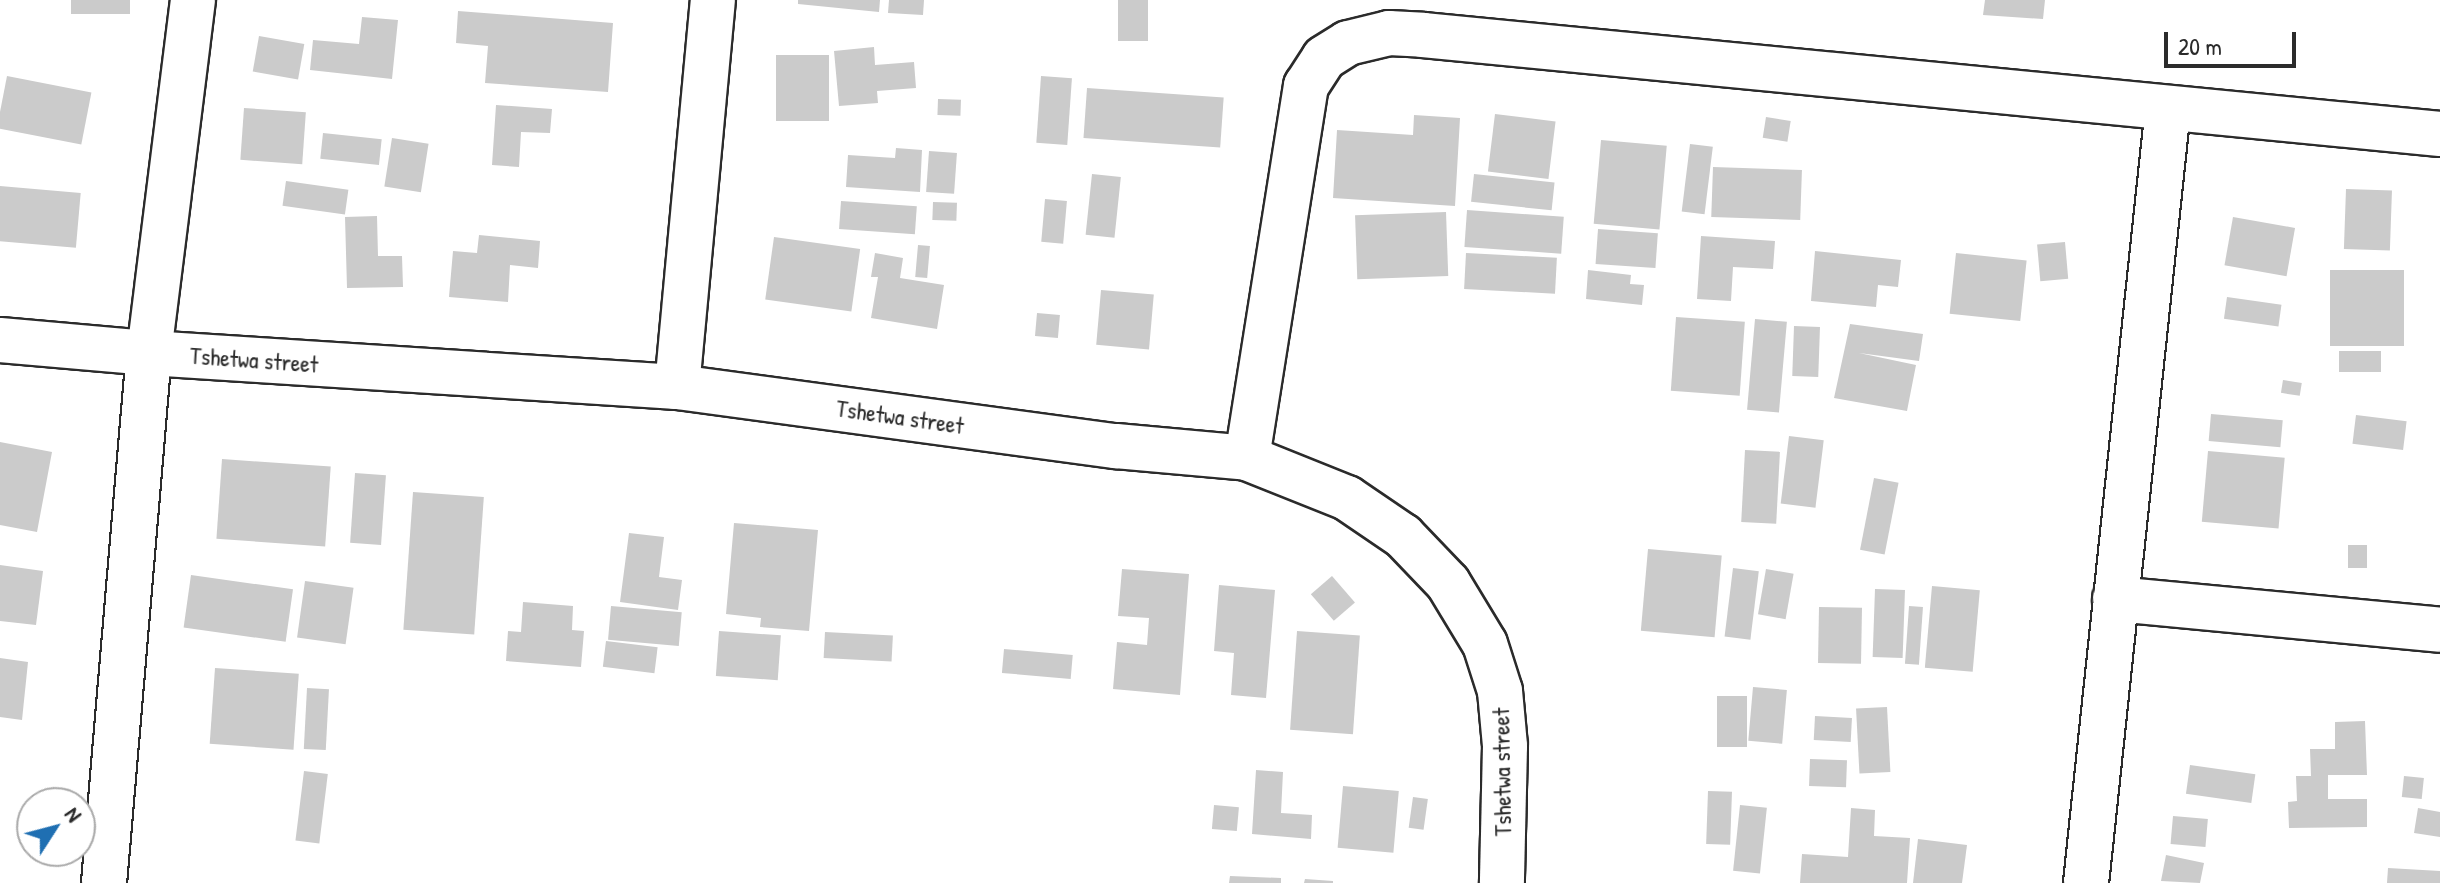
<!DOCTYPE html>
<html>
<head>
<meta charset="utf-8">
<style>
	body { margin:0 }
	#map { position:relative; width:2440px; height:883px; overflow:hidden; background:#fff; font-family:"Patrick Hand",sans-serif }
	div>[style] { position:absolute }
	.building>* { inset:0; background:#cbcbcb; transform-origin:0 0 }
	.roads { filter:drop-shadow(2px 0 #2b2b2b) drop-shadow(-2px 0 #2b2b2b) drop-shadow(0 2px #2b2b2b) drop-shadow(0 -2px #2b2b2b) }
	.minor>* { height:44px; margin:-22px; padding:0 22px; transform-origin:22px; border-radius:22px; background:#fff }
	span { translate:-50% -50%; white-space:nowrap; text-align:center; line-height:1.15; -webkit-text-stroke:8px #fff; paint-order:stroke }
	.street-label { font-size:24px; color:#2b2b2b }
	.north { position:absolute; left:16px; top:787px; width:80px; height:80px; box-sizing:border-box; background:#fff; border:2px solid #aaa; border-radius:50%; rotate:54deg; font-size:22px; font-weight:700; line-height:32px; text-align:center; color:#2b2b2b }
	.north::after { content:''; display:block; margin:auto; width:28px; height:36px; background:#1f6fb2; clip-path:polygon(50% 0,100% 100%,50% 72%,0 100%) }
	.scale { position:absolute; left:2164px; top:32px; width:132px; height:36px; box-sizing:border-box; border:4px solid #2b2b2b; border-top:0; padding-left:10px; font-size:24px; line-height:28px; white-space:nowrap; color:#2b2b2b; -webkit-text-stroke:6px #fff; paint-order:stroke }
</style>
</head>
<body>
<div id="map">
	<div class="building">
		<i style="left:71px;top:0;width:59px;height:14px"></i>
		<i style="clip-path:polygon(798px 0,880px 0,879px 12px,798px 4px)"></i>
		<i style="clip-path:polygon(889px 0,924px 0,923px 15px,888px 13px)"></i>
		<i style="left:1118px;top:0;width:30px;height:41px"></i>
		<i style="clip-path:polygon(1985px 0,2045px 0,2043px 19px,1983px 15px)"></i>
		<i style="clip-path:polygon(458px 11px,613px 23px,608px 92px,485px 83px,488px 46px,456px 43px)"></i>
		<i style="clip-path:polygon(362px 17px,398px 20px,392px 79px,310px 70px,313px 40px,359px 44px)"></i>
		<i style="left:259px;top:36px;width:46px;height:36px;rotate:10deg"></i>
		<i style="clip-path:polygon(874px 47px,875px 65px,914px 62px,916px 88px,877px 91px,878px 103px,839px 106px,834px 51px)"></i>
		<i style="left:829px;top:55px;width:66px;height:53px;rotate:90deg"></i>
		<i style="left:7px;top:76px;width:86px;height:53px;rotate:11deg"></i>
		<i style="left:1041px;top:76px;width:31px;height:67px;rotate:4deg"></i>
		<i style="left:1087px;top:88px;width:137px;height:50px;rotate:4deg"></i>
		<i style="left:938px;top:99px;width:23px;height:16px;rotate:2deg"></i>
		<i style="clip-path:polygon(496px 105px,552px 109px,550px 133px,521px 132px,519px 167px,492px 165px)"></i>
		<i style="left:244px;top:108px;width:62px;height:52px;rotate:4deg"></i>
		<i style="left:1495px;top:114px;width:61px;height:58px;rotate:7deg"></i>
		<i style="clip-path:polygon(1414px 115px,1460px 118px,1455px 206px,1333px 198px,1337px 130px,1413px 135px)"></i>
		<i style="left:1766px;top:117px;width:25px;height:21px;rotate:9deg"></i>
		<i style="left:323px;top:133px;width:59px;height:26px;rotate:6deg"></i>
		<i style="left:392px;top:138px;width:37px;height:49px;rotate:9deg"></i>
		<i style="left:1601px;top:140px;width:66px;height:84px;rotate:5deg"></i>
		<i style="left:1690px;top:144px;width:23px;height:68px;rotate:7deg"></i>
		<i style="clip-path:polygon(896px 148px,922px 150px,920px 192px,846px 187px,848px 155px,895px 158px)"></i>
		<i style="left:929px;top:151px;width:28px;height:41px;rotate:4deg"></i>
		<i style="left:1713px;top:167px;width:89px;height:50px;rotate:2deg"></i>
		<i style="left:1092px;top:174px;width:29px;height:61px;rotate:6deg"></i>
		<i style="left:1474px;top:174px;width:81px;height:28px;rotate:6deg"></i>
		<i style="left:286px;top:181px;width:63px;height:25px;rotate:8deg"></i>
		<i style="left:0;top:186px;width:81px;height:55px;rotate:5deg"></i>
		<i style="left:2346px;top:189px;width:46px;height:60px;rotate:2deg"></i>
		<i style="left:1045px;top:199px;width:22px;height:43px;rotate:5deg"></i>
		<i style="left:841px;top:201px;width:76px;height:28px;rotate:4deg"></i>
		<i style="left:933px;top:202px;width:24px;height:18px;rotate:2deg"></i>
		<i style="left:1467px;top:210px;width:97px;height:37px;rotate:4deg"></i>
		<i style="left:1446px;top:212px;width:64px;height:91px;rotate:88deg"></i>
		<i style="clip-path:polygon(377px 216px,378px 256px,402px 256px,403px 287px,347px 288px,345px 217px)"></i>
		<i style="left:2233px;top:217px;width:63px;height:49px;rotate:10deg"></i>
		<i style="left:1598px;top:229px;width:60px;height:35px;rotate:4deg"></i>
		<i style="clip-path:polygon(479px 235px,540px 241px,538px 268px,510px 265px,508px 302px,449px 297px,453px 251px,477px 253px)"></i>
		<i style="clip-path:polygon(1701px 236px,1775px 241px,1773px 269px,1733px 267px,1731px 301px,1697px 299px)"></i>
		<i style="left:774px;top:237px;width:87px;height:63px;rotate:8deg"></i>
		<i style="left:2065px;top:242px;width:37px;height:28px;rotate:85deg"></i>
		<i style="left:918px;top:245px;width:12px;height:32px;rotate:5deg"></i>
		<i style="clip-path:polygon(1815px 251px,1901px 260px,1898px 287px,1878px 285px,1876px 307px,1811px 301px)"></i>
		<i style="clip-path:polygon(875px 253px,903px 258px,900px 278px,944px 285px,937px 329px,871px 318px,878px 277px,871px 277px)"></i>
		<i style="left:1466px;top:253px;width:91px;height:36px;rotate:3deg"></i>
		<i style="left:1956px;top:253px;width:71px;height:61px;rotate:6deg"></i>
		<i style="clip-path:polygon(1588px 270px,1631px 275px,1630px 284px,1644px 285px,1642px 305px,1586px 299px)"></i>
		<i style="left:2330px;top:270px;width:74px;height:76px"></i>
		<i style="left:1101px;top:290px;width:53px;height:55px;rotate:5deg"></i>
		<i style="left:2227px;top:297px;width:55px;height:22px;rotate:8deg"></i>
		<i style="left:1037px;top:313px;width:23px;height:23px;rotate:5deg"></i>
		<i style="left:1676px;top:317px;width:69px;height:74px;rotate:4deg"></i>
		<i style="left:1755px;top:319px;width:32px;height:91px;rotate:5deg"></i>
		<i style="clip-path:polygon(1850px 324px,1923px 334px,1919px 361px,1859px 353px,1916px 365px,1907px 411px,1834px 398px)"></i>
		<i style="left:1794px;top:326px;width:26px;height:50px;rotate:2deg"></i>
		<i style="left:2339px;top:351px;width:42px;height:21px"></i>
		<i style="left:2283px;top:380px;width:19px;height:13px;rotate:9deg"></i>
		<i style="left:2211px;top:414px;width:72px;height:27px;rotate:5deg"></i>
		<i style="left:2356px;top:415px;width:51px;height:29px;rotate:7deg"></i>
		<i style="left:1789px;top:436px;width:35px;height:68px;rotate:7deg"></i>
		<i style="clip-path:polygon(0 442px,52px 452px,37px 532px,0 525px)"></i>
		<i style="left:1745px;top:450px;width:35px;height:72px;rotate:3deg"></i>
		<i style="left:2208px;top:451px;width:77px;height:71px;rotate:5deg"></i>
		<i style="left:222px;top:459px;width:109px;height:80px;rotate:4deg"></i>
		<i style="left:355px;top:473px;width:31px;height:70px;rotate:4deg"></i>
		<i style="left:1874px;top:478px;width:25px;height:73px;rotate:11deg"></i>
		<i style="left:413px;top:492px;width:71px;height:138px;rotate:4deg"></i>
		<i style="clip-path:polygon(734px 523px,818px 530px,809px 631px,760px 627px,761px 618px,726px 614px)"></i>
		<i style="clip-path:polygon(629px 533px,664px 537px,659px 577px,682px 580px,678px 610px,620px 602px)"></i>
		<i style="left:2348px;top:545px;width:19px;height:23px"></i>
		<i style="left:1648px;top:549px;width:74px;height:82px;rotate:5deg"></i>
		<i style="clip-path:polygon(0 565px,43px 571px,36px 625px,0 621px)"></i>
		<i style="left:1733px;top:568px;width:26px;height:69px;rotate:7deg"></i>
		<i style="clip-path:polygon(1122px 569px,1189px 574px,1180px 695px,1113px 689px,1117px 642px,1147px 645px,1149px 618px,1118px 616px)"></i>
		<i style="left:1766px;top:569px;width:28px;height:46px;rotate:10deg"></i>
		<i style="left:191px;top:575px;width:103px;height:53px;rotate:8deg"></i>
		<i style="left:1332px;top:576px;width:35px;height:28px;rotate:49deg"></i>
		<i style="left:305px;top:581px;width:49px;height:57px;rotate:8deg"></i>
		<i style="clip-path:polygon(1219px 585px,1275px 590px,1266px 698px,1231px 695px,1234px 653px,1214px 651px)"></i>
		<i style="left:1932px;top:586px;width:48px;height:82px;rotate:5deg"></i>
		<i style="left:1875px;top:589px;width:30px;height:68px;rotate:2deg"></i>
		<i style="clip-path:polygon(523px 602px,573px 606px,572px 630px,584px 631px,581px 667px,506px 661px,508px 631px,521px 632px)"></i>
		<i style="left:611px;top:606px;width:71px;height:34px;rotate:5deg"></i>
		<i style="left:1909px;top:606px;width:14px;height:58px;rotate:4deg"></i>
		<i style="left:1819px;top:607px;width:43px;height:56px;rotate:1deg"></i>
		<i style="left:719px;top:631px;width:62px;height:45px;rotate:4deg"></i>
		<i style="left:1297px;top:631px;width:63px;height:99px;rotate:4deg"></i>
		<i style="left:825px;top:632px;width:68px;height:26px;rotate:3deg"></i>
		<i style="left:606px;top:641px;width:52px;height:26px;rotate:7deg"></i>
		<i style="left:1004px;top:649px;width:69px;height:24px;rotate:5deg"></i>
		<i style="clip-path:polygon(0 658px,28px 662px,22px 720px,0 717px)"></i>
		<i style="left:215px;top:668px;width:84px;height:76px;rotate:4deg"></i>
		<i style="left:1753px;top:687px;width:34px;height:54px;rotate:5deg"></i>
		<i style="left:307px;top:688px;width:22px;height:61px;rotate:3deg"></i>
		<i style="left:1717px;top:696px;width:30px;height:51px"></i>
		<i style="left:1887px;top:707px;width:65px;height:31px;rotate:87deg"></i>
		<i style="left:1815px;top:716px;width:37px;height:24px;rotate:3deg"></i>
		<i style="clip-path:polygon(2365px 721px,2367px 775px,2328px 775px,2328px 799px,2367px 799px,2367px 827px,2289px 828px,2288px 802px,2297px 801px,2296px 776px,2311px 776px,2310px 749px,2335px 749px,2335px 722px)"></i>
		<i style="left:1810px;top:759px;width:37px;height:27px;rotate:2deg"></i>
		<i style="left:2190px;top:765px;width:66px;height:29px;rotate:8deg"></i>
		<i style="clip-path:polygon(1256px 770px,1283px 772px,1281px 813px,1312px 815px,1311px 839px,1252px 834px)"></i>
		<i style="left:304px;top:771px;width:24px;height:70px;rotate:7deg"></i>
		<i style="left:2404px;top:776px;width:20px;height:21px;rotate:6deg"></i>
		<i style="left:1343px;top:786px;width:56px;height:62px;rotate:5deg"></i>
		<i style="left:1708px;top:791px;width:24px;height:53px;rotate:2deg"></i>
		<i style="left:1413px;top:797px;width:15px;height:31px;rotate:8deg"></i>
		<i style="left:1214px;top:805px;width:25px;height:24px;rotate:5deg"></i>
		<i style="left:1740px;top:805px;width:27px;height:66px;rotate:6deg"></i>
		<i style="clip-path:polygon(1851px 808px,1875px 810px,1874px 836px,1910px 838px,1907px 883px,1800px 883px,1802px 854px,1848px 857px)"></i>
		<i style="clip-path:polygon(2418px 808px,2440px 812px,2440px 837px,2414px 833px)"></i>
		<i style="left:2173px;top:816px;width:35px;height:28px;rotate:5deg"></i>
		<i style="clip-path:polygon(1918px 839px,1967px 845px,1962px 883px,1913px 883px)"></i>
		<i style="clip-path:polygon(2166px 855px,2204px 863px,2200px 883px,2161px 881px)"></i>
		<i style="clip-path:polygon(2388px 868px,2440px 871px,2440px 883px,2387px 883px)"></i>
		<i style="clip-path:polygon(1230px 876px,1281px 878px,1281px 883px,1229px 883px)"></i>
		<i style="clip-path:polygon(1305px 879px,1333px 881px,1333px 883px,1304px 883px)"></i>
	</div>
	<div class="roads">
		<div class="minor">
			<i style="left:0;top:340px;width:150px;rotate:5deg"></i>
			<i style="left:149px;top:353px;width:529px;rotate:3.68deg"></i>
			<i style="left:677px;top:387px;width:443px;rotate:7.7deg"></i>
			<i style="left:1116px;top:446px;width:132px;rotate:5.2deg"></i>
			<i style="left:1247px;top:458px;width:108px;rotate:21.8deg"></i>
			<i style="left:1347px;top:498px;width:68px;rotate:34.2deg"></i>
			<i style="left:1403px;top:536px;width:65px;rotate:46.2deg"></i>
			<i style="left:1448px;top:583px;width:71px;rotate:58.8deg"></i>
			<i style="left:1485px;top:644px;width:49px;rotate:72.3deg"></i>
			<i style="left:1500px;top:691px;width:55px;rotate:84.8deg"></i>
			<i style="left:1505px;top:746px;width:137px;rotate:91.3deg"></i>
			<i style="left:677px;top:387px;width:389px;rotate:-84.7deg"></i>
			<i style="left:1247px;top:458px;width:377px;rotate:-81deg"></i>
			<i style="left:1306px;top:86px;width:33px;rotate:-57deg"></i>
			<i style="left:1324px;top:58px;width:28px;rotate:-32deg"></i>
			<i style="left:1348px;top:43px;width:42px;rotate:-13.7deg"></i>
			<i style="left:1389px;top:33px;width:34px;rotate:3deg"></i>
			<i style="left:1423px;top:35px;width:1022px;rotate:5.56deg"></i>
			<i style="left:2115px;top:599px;width:326px;rotate:5.4deg"></i>
			<i style="left:104px;top:883px;width:532px;rotate:-85.15deg"></i>
			<i style="left:149px;top:353px;width:356px;rotate:-82.9deg"></i>
			<i style="left:2086px;top:883px;width:779px;rotate:-83.96deg"></i>
		</div>
	</div>
	<div class="street-label">
		<span style="left:254px;top:360px;rotate:4deg">Tshetwa street</span>
		<span style="left:900px;top:417px;rotate:8deg">Tshetwa street</span>
		<span style="left:1502px;top:772px;rotate:-91deg">Tshetwa street</span>
	</div>
	<div class="north">N</div>
	<div class="scale">20 m</div>
</div>
</body>
</html>
